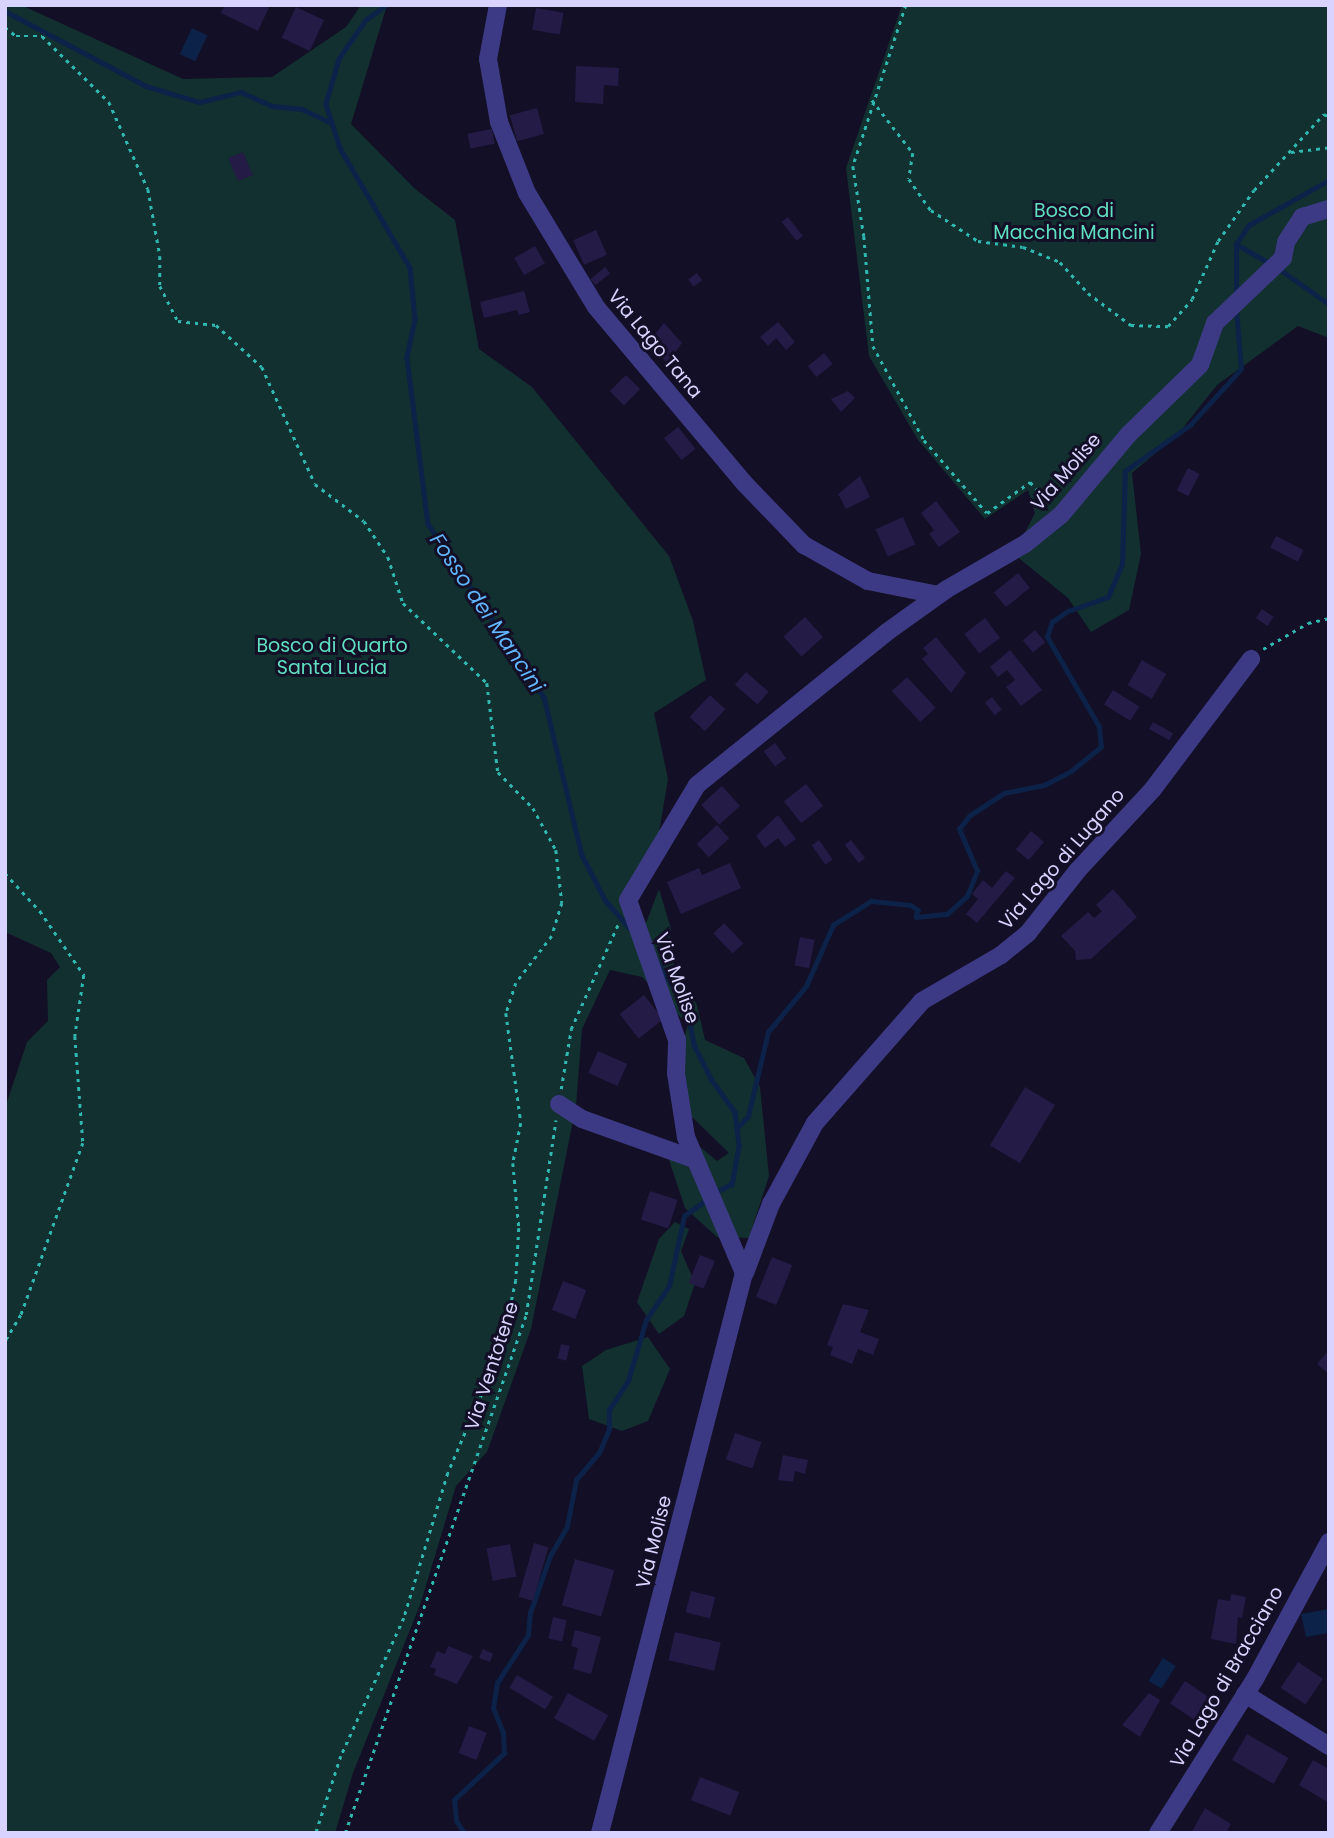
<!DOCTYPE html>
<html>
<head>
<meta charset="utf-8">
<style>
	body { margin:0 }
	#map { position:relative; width:1334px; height:1838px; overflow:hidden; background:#130f26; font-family:Poppins,sans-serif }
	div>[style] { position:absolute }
	.green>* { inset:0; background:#12302f }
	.water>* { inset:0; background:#0c2248; transform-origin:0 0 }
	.stream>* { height:4.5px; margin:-2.25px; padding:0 2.25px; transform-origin:2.25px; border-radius:2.25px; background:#0c2248 }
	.building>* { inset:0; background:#241b47; transform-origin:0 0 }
	.path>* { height:2.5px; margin-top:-1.25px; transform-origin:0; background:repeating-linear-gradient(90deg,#2fb8b0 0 3.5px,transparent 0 8.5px) }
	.minor>* { height:18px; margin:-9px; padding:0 9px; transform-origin:9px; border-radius:9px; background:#3d3a85 }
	span { translate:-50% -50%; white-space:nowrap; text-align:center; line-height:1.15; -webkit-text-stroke:6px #130f26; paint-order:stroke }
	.park-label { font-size:19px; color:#5fe0c0 }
	.street-label { font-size:19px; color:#d9d4ff }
	.water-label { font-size:21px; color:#62b6ff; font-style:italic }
	.frame { position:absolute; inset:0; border:7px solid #d9d4ff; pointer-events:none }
</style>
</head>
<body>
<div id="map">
	<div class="green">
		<i style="clip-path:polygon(5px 5px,21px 5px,183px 79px,272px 77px,346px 27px,361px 5px,387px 5px,351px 124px,414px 188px,455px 220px,479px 349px,532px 387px,669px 556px,693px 621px,706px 680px,654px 713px,668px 779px,657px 845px,628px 884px,646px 923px,659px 889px,671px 929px,668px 954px,697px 1005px,705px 1040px,744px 1058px,760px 1087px,769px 1176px,749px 1238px,717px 1237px,685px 1208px,669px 1160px,693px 1141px,717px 1161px,729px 1153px,690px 1115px,677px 1060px,688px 1025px,642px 977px,610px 970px,582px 1029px,576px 1106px,531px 1329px,487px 1452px,456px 1486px,421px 1602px,353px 1773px,335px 1833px,5px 1833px,5px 1108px,27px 1042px,48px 1021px,47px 980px,60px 967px,51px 953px,5px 932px)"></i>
		<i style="clip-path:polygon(902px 5px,1329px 5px,1329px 338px,1298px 326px,1217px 385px,1178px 434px,1132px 473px,1141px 554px,1129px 610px,1091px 632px,1068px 598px,1014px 554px,1035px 513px,1028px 490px,985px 519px,918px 440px,869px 356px,846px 168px)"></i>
		<i style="clip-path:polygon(675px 1222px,689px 1229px,681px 1251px,695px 1283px,684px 1316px,659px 1334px,637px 1302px,659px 1239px)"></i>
		<i style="clip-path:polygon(648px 1337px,670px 1369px,648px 1421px,622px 1431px,589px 1419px,582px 1366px,606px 1350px)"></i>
	</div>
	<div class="water">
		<i style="left:192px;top:28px;width:17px;height:29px;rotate:25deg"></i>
		<i style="clip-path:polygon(1329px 1609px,1329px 1633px,1306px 1637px,1301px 1614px)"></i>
		<i style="left:1163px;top:1658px;width:15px;height:27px;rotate:32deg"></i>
	</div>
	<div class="stream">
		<i style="left:387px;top:5px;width:26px;rotate:144deg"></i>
		<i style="left:366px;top:20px;width:47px;rotate:124.7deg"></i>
		<i style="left:339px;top:59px;width:47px;rotate:106.1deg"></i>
		<i style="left:326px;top:104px;width:46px;rotate:72.3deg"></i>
		<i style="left:340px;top:148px;width:139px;rotate:59.7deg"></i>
		<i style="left:410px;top:268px;width:51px;rotate:84.4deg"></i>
		<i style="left:415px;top:319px;width:40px;rotate:102deg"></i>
		<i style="left:407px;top:358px;width:167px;rotate:82.8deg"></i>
		<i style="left:428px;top:524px;width:208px;rotate:56.2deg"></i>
		<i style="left:544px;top:697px;width:163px;rotate:76.5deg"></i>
		<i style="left:582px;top:855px;width:51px;rotate:62.9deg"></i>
		<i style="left:605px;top:900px;width:38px;rotate:49deg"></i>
		<i style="left:5px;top:11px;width:160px;rotate:28deg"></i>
		<i style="left:146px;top:86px;width:56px;rotate:16.5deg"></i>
		<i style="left:200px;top:102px;width:42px;rotate:-13.7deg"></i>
		<i style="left:241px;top:92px;width:35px;rotate:24deg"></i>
		<i style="left:273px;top:106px;width:29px;rotate:6deg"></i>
		<i style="left:302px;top:109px;width:29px;rotate:25deg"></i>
		<i style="left:1236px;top:244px;width:40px;rotate:29.7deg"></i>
		<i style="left:1278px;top:268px;width:62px;rotate:35.2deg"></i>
		<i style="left:1236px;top:293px;width:49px;rotate:-90deg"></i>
		<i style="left:1236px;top:244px;width:23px;rotate:-56deg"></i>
		<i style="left:1249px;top:225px;width:92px;rotate:-29.4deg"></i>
		<i style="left:656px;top:960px;width:57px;rotate:57.1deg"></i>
		<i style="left:687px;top:1008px;width:38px;rotate:79deg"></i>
		<i style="left:694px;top:1045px;width:38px;rotate:63deg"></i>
		<i style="left:711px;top:1079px;width:41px;rotate:54deg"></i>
		<i style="left:735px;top:1112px;width:34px;rotate:83deg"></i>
		<i style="left:739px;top:1146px;width:39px;rotate:100deg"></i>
		<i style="left:732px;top:1184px;width:21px;rotate:151deg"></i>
		<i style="left:737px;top:1128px;width:16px;rotate:-47deg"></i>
		<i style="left:748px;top:1116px;width:86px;rotate:-76.6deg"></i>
		<i style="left:768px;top:1032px;width:60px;rotate:-50.4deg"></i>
		<i style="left:806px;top:986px;width:67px;rotate:-66.1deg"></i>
		<i style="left:833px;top:925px;width:45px;rotate:-32.3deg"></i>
		<i style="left:871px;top:901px;width:40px;rotate:5.7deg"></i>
		<i style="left:911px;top:905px;width:9px;rotate:36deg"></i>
		<i style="left:918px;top:910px;width:7px;rotate:106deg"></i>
		<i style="left:916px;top:917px;width:31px;rotate:-6deg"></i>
		<i style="left:947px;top:914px;width:27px;rotate:-42deg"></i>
		<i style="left:967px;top:896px;width:27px;rotate:-68deg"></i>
		<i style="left:977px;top:871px;width:46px;rotate:-113.2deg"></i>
		<i style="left:959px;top:829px;width:16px;rotate:-52deg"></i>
		<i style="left:969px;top:816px;width:42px;rotate:-33.3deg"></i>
		<i style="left:1004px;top:793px;width:41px;rotate:-11.3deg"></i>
		<i style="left:1044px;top:785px;width:30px;rotate:-27deg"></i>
		<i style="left:1071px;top:771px;width:38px;rotate:-39deg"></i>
		<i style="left:1101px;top:747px;width:20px;rotate:-96deg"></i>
		<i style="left:1099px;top:727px;width:104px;rotate:-120deg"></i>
		<i style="left:1047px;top:637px;width:16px;rotate:-72deg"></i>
		<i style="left:1052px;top:622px;width:19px;rotate:-35deg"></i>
		<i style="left:1068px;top:611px;width:42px;rotate:-19.3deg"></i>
		<i style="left:1108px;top:597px;width:36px;rotate:-67deg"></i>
		<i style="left:1122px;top:564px;width:93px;rotate:-88.2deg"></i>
		<i style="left:1125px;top:471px;width:80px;rotate:-35.3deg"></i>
		<i style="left:1190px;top:425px;width:76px;rotate:-47.7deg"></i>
		<i style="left:1241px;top:369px;width:60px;rotate:-94.8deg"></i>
		<i style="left:464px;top:1833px;width:14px;rotate:-124deg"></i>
		<i style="left:456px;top:1821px;width:21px;rotate:-95deg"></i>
		<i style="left:454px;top:1800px;width:69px;rotate:-43.2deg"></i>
		<i style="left:504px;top:1753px;width:20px;rotate:-93deg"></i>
		<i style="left:503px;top:1733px;width:27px;rotate:-112deg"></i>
		<i style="left:493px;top:1708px;width:25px;rotate:-81deg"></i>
		<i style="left:497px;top:1683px;width:57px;rotate:-57.1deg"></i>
		<i style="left:528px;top:1635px;width:22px;rotate:-85deg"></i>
		<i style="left:530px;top:1613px;width:60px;rotate:-70.7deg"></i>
		<i style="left:550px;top:1556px;width:34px;rotate:-60deg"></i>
		<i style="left:567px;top:1526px;width:47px;rotate:-78.9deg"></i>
		<i style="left:576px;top:1480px;width:35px;rotate:-50deg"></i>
		<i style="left:599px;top:1453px;width:26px;rotate:-67deg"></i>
		<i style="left:609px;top:1429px;width:19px;rotate:-90deg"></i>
		<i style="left:609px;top:1410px;width:35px;rotate:-57deg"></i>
		<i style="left:628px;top:1381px;width:64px;rotate:-73.6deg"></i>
		<i style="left:646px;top:1320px;width:41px;rotate:-55.9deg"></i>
		<i style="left:669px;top:1286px;width:72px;rotate:-77.9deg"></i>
		<i style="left:684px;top:1216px;width:29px;rotate:-36deg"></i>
	</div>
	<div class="building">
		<i style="clip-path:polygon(225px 5px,270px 5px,258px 31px,221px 13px)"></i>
		<i style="left:296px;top:7px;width:31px;height:34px;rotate:25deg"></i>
		<i style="left:536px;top:8px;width:28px;height:22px;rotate:10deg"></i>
		<i style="clip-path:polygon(576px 66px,619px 68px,618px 86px,604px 85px,603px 104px,575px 102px)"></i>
		<i style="left:537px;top:108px;width:27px;height:28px;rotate:75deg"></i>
		<i style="left:492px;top:129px;width:15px;height:25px;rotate:79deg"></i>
		<i style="left:243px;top:152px;width:25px;height:16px;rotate:67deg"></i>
		<i style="left:788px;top:217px;width:24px;height:8px;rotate:52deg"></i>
		<i style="left:596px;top:230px;width:27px;height:25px;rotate:66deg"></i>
		<i style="left:535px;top:246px;width:20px;height:24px;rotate:60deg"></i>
		<i style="left:605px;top:267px;width:8px;height:19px;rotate:50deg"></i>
		<i style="left:697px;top:273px;width:9px;height:11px;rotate:54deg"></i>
		<i style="clip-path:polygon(524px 291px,530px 312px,519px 315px,517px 310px,484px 318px,480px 302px)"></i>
		<i style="clip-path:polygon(778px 322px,795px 342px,786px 350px,776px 338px,768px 346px,760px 337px)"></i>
		<i style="clip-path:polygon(664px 323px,682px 343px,667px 363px,648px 342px)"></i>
		<i style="left:824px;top:353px;width:14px;height:21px;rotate:51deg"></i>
		<i style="left:626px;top:375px;width:20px;height:23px;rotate:45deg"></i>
		<i style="clip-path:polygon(848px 391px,855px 398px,841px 412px,831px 399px)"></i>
		<i style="left:678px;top:427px;width:28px;height:18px;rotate:51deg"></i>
		<i style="left:1188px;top:468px;width:13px;height:25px;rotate:27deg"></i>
		<i style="clip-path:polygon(860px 476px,870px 497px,846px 509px,838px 494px)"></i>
		<i style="clip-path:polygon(936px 501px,960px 532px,939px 547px,929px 534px,934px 530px,921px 513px)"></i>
		<i style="left:903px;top:517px;width:30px;height:30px;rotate:66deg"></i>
		<i style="left:1276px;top:536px;width:31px;height:13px;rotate:27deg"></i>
		<i style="left:1018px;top:573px;width:19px;height:31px;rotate:51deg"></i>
		<i style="left:1262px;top:609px;width:14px;height:11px;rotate:34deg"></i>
		<i style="left:805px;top:617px;width:27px;height:29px;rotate:48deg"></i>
		<i style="left:985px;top:618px;width:25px;height:26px;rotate:53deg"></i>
		<i style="left:1035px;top:630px;width:16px;height:16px;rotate:50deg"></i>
		<i style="clip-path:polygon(936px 637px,966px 673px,951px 693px,922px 659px,928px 654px,923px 648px)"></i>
		<i style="clip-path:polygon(1010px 650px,1042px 690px,1021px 706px,1006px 687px,1015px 680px,1007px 670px,998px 677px,990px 667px)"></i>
		<i style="left:1142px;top:660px;width:28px;height:29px;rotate:30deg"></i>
		<i style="left:746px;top:672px;width:30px;height:17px;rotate:41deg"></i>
		<i style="left:907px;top:677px;width:42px;height:21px;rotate:47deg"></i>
		<i style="left:1113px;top:690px;width:31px;height:17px;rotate:32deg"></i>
		<i style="left:710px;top:695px;width:21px;height:30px;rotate:43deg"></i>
		<i style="left:992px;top:697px;width:16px;height:9px;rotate:52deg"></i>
		<i style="left:1153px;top:722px;width:23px;height:8px;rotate:29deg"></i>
		<i style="left:775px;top:743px;width:19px;height:14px;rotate:54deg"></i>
		<i style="left:806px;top:784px;width:28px;height:28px;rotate:52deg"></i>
		<i style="left:722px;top:786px;width:27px;height:28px;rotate:48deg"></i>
		<i style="clip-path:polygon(778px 815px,796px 839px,785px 847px,778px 838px,765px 848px,756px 836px)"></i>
		<i style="left:717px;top:825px;width:18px;height:28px;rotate:47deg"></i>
		<i style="left:1031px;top:831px;width:17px;height:24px;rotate:40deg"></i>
		<i style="left:819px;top:840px;width:24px;height:9px;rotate:55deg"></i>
		<i style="left:851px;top:840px;width:23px;height:8px;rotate:52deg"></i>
		<i style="clip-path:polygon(730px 863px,741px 888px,681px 914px,667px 882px,699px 868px,702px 875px)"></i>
		<i style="clip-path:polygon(1006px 871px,1015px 878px,977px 923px,966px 914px,978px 899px,972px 894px,983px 880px,992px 888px)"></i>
		<i style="clip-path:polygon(1113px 889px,1137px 917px,1091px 959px,1076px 960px,1075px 951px,1061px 936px,1088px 912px,1094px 918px,1102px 911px,1096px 905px)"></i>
		<i style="left:724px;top:923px;width:28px;height:15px;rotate:46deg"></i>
		<i style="left:800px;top:937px;width:15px;height:29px;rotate:11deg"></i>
		<i style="left:644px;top:995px;width:31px;height:31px;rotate:52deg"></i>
		<i style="left:598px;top:1051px;width:32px;height:24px;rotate:24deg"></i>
		<i style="left:1025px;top:1087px;width:35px;height:68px;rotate:31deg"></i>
		<i style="left:650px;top:1191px;width:29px;height:30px;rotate:18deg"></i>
		<i style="left:700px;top:1255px;width:16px;height:30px;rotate:22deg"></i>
		<i style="left:772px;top:1257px;width:22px;height:43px;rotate:22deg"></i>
		<i style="left:563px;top:1281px;width:25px;height:31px;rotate:21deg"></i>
		<i style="clip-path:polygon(843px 1304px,869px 1310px,860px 1332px,879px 1339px,873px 1355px,858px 1349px,852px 1364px,830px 1355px,833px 1347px,827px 1345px)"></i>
		<i style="left:561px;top:1344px;width:9px;height:15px;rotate:13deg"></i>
		<i style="clip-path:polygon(1329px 1350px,1329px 1374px,1317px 1364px)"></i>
		<i style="left:735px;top:1433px;width:28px;height:28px;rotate:19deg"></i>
		<i style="clip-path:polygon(783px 1455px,808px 1460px,805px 1474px,795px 1471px,793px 1482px,778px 1480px)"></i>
		<i style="left:534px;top:1543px;width:15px;height:56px;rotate:16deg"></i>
		<i style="left:510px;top:1544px;width:33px;height:24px;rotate:79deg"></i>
		<i style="left:575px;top:1559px;width:41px;height:48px;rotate:16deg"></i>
		<i style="left:691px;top:1591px;width:25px;height:22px;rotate:14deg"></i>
		<i style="clip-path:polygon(1231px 1594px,1246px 1597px,1242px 1618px,1238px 1617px,1236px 1644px,1211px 1639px,1218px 1599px,1230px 1601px)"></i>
		<i style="left:553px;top:1617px;width:14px;height:22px;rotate:12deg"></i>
		<i style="clip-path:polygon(575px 1630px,601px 1637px,591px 1674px,573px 1669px,578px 1648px,571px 1646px)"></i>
		<i style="left:675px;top:1632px;width:47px;height:29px;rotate:13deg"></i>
		<i style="clip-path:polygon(448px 1646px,473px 1656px,457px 1684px,434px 1675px,436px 1669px,430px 1667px,437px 1651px,445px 1654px)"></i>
		<i style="clip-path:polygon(483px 1649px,493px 1654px,490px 1662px,479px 1658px)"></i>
		<i style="left:1298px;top:1662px;width:30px;height:31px;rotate:34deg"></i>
		<i style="left:517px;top:1675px;width:42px;height:15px;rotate:31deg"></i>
		<i style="left:1185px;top:1681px;width:29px;height:27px;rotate:34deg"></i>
		<i style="left:568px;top:1693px;width:46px;height:29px;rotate:29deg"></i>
		<i style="clip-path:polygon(1149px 1693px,1160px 1700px,1140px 1737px,1122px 1725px)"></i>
		<i style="left:469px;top:1726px;width:19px;height:29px;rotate:21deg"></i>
		<i style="left:1247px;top:1734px;width:48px;height:30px;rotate:30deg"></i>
		<i style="clip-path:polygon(1313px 1760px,1329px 1769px,1329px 1803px,1299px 1785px)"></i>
		<i style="left:700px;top:1777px;width:42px;height:25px;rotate:21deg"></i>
		<i style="clip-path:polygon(1205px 1808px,1231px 1824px,1226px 1833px,1191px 1833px)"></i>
	</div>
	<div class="path">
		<i style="left:906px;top:5px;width:169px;rotate:108.2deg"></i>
		<i style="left:853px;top:166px;width:71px;rotate:81.1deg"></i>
		<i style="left:864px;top:236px;width:110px;rotate:85.3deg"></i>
		<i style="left:873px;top:346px;width:107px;rotate:61.5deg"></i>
		<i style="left:924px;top:440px;width:96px;rotate:49.2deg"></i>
		<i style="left:987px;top:513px;width:53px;rotate:-35.8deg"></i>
		<i style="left:1030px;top:482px;width:28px;rotate:45deg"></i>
		<i style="left:5px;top:27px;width:14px;rotate:39deg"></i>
		<i style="left:16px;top:36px;width:26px"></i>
		<i style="left:42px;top:36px;width:94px;rotate:44.6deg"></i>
		<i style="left:109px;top:102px;width:95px;rotate:65.9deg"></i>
		<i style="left:148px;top:189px;width:68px;rotate:79.8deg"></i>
		<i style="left:160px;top:256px;width:30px;rotate:90deg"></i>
		<i style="left:160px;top:286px;width:39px;rotate:63deg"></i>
		<i style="left:178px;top:321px;width:38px;rotate:6deg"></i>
		<i style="left:216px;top:325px;width:62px;rotate:42.4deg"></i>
		<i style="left:262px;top:367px;width:128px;rotate:65.6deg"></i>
		<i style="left:315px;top:484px;width:61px;rotate:37.1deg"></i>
		<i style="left:364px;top:521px;width:43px;rotate:56.3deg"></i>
		<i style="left:388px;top:557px;width:48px;rotate:71.9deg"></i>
		<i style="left:403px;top:603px;width:116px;rotate:43.6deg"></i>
		<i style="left:487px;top:683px;width:90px;rotate:83deg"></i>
		<i style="left:498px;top:772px;width:50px;rotate:45.8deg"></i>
		<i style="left:533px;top:808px;width:48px;rotate:61.3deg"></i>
		<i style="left:556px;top:850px;width:53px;rotate:83.5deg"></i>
		<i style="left:562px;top:903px;width:34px;rotate:107deg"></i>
		<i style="left:552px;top:936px;width:59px;rotate:127.5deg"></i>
		<i style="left:516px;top:983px;width:32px;rotate:108deg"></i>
		<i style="left:506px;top:1013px;width:111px;rotate:82.2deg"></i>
		<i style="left:521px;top:1123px;width:41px;rotate:101.3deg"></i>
		<i style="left:513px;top:1163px;width:65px;rotate:84.7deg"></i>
		<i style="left:519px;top:1228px;width:52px;rotate:93.3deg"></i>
		<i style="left:516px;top:1280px;width:68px;rotate:101.8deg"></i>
		<i style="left:502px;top:1347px;width:137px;rotate:113.2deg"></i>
		<i style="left:448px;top:1473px;width:152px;rotate:106.9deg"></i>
		<i style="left:404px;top:1618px;width:152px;rotate:114.5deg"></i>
		<i style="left:341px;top:1756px;width:81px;rotate:108deg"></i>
		<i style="left:872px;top:100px;width:67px;rotate:52.3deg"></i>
		<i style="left:913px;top:153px;width:26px;rotate:99deg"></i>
		<i style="left:909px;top:179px;width:38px;rotate:55deg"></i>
		<i style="left:931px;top:210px;width:56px;rotate:33.4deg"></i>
		<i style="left:978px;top:241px;width:45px;rotate:7.6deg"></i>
		<i style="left:1023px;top:247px;width:40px;rotate:22deg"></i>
		<i style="left:1060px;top:262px;width:42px;rotate:47.9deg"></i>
		<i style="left:1088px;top:293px;width:54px;rotate:36.7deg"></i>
		<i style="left:1131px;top:325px;width:37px;rotate:2deg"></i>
		<i style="left:1168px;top:326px;width:36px;rotate:-48deg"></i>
		<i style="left:1192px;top:299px;width:64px;rotate:-65.9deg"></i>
		<i style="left:1218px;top:241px;width:62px;rotate:-54.8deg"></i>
		<i style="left:1254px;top:190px;width:103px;rotate:-47.4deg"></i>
		<i style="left:1324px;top:114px;width:6px;rotate:31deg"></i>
		<i style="left:1291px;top:152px;width:38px;rotate:-7deg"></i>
		<i style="left:1263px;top:649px;width:52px;rotate:-30deg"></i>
		<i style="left:1308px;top:623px;width:22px;rotate:-13deg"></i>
		<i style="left:5px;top:873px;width:52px;rotate:47.4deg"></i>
		<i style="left:40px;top:911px;width:78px;rotate:55.5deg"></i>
		<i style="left:84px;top:975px;width:62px;rotate:98.4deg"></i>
		<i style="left:75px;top:1036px;width:107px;rotate:85.7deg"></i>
		<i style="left:83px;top:1143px;width:183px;rotate:109.8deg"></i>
		<i style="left:21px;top:1315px;width:31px;rotate:121deg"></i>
		<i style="left:561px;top:1089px;width:61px;rotate:-80.5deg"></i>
		<i style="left:571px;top:1029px;width:117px;rotate:-65.8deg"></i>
		<i style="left:345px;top:1833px;width:549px;rotate:-70.74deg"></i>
		<i style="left:526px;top:1315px;width:197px;rotate:-81.3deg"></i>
	</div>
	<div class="minor">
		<i style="left:498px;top:5px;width:55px;rotate:100.5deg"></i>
		<i style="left:488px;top:59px;width:64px;rotate:80.1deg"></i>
		<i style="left:499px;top:122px;width:76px;rotate:68.5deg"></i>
		<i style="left:527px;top:193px;width:133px;rotate:58.8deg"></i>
		<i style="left:596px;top:307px;width:231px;rotate:49.9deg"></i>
		<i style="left:745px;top:484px;width:85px;rotate:46deg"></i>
		<i style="left:804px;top:545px;width:73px;rotate:29.4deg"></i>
		<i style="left:868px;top:581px;width:71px;rotate:11.3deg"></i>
		<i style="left:559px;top:1104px;width:27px;rotate:33deg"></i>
		<i style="left:582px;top:1119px;width:119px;rotate:19.7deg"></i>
		<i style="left:745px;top:1273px;width:74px;rotate:-69.4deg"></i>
		<i style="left:771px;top:1204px;width:92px;rotate:-61.5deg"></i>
		<i style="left:815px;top:1123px;width:162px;rotate:-48.7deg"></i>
		<i style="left:922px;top:1001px;width:91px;rotate:-30.2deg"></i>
		<i style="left:1001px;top:955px;width:35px;rotate:-39deg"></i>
		<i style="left:1028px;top:933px;width:80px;rotate:-51.6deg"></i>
		<i style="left:1078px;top:870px;width:110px;rotate:-47.2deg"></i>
		<i style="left:1153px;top:789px;width:163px;rotate:-53deg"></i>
		<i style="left:1245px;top:1694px;width:99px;rotate:31.8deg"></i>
		<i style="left:600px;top:1833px;width:578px;rotate:-75.58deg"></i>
		<i style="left:744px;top:1273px;width:148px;rotate:-113.1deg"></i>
		<i style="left:686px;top:1137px;width:65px;rotate:-98.9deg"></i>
		<i style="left:676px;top:1073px;width:33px;rotate:-88deg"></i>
		<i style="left:677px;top:1040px;width:148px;rotate:-109.3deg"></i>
		<i style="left:628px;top:900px;width:134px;rotate:-59deg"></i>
		<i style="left:697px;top:785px;width:244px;rotate:-38.8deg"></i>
		<i style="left:887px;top:632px;width:74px;rotate:-35.6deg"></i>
		<i style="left:947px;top:589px;width:90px;rotate:-30deg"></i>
		<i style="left:1025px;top:544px;width:46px;rotate:-38.9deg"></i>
		<i style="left:1061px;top:515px;width:106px;rotate:-50deg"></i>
		<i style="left:1129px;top:434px;width:99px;rotate:-44.2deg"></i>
		<i style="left:1200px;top:365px;width:45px;rotate:-70.3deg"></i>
		<i style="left:1215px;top:323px;width:94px;rotate:-43.7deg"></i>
		<i style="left:1283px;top:258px;width:16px;rotate:-79deg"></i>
		<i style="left:1286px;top:242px;width:30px;rotate:-57deg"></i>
		<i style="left:1302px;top:217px;width:28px;rotate:-17deg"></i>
		<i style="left:1158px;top:1833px;width:182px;rotate:-57.8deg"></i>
		<i style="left:1255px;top:1679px;width:156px;rotate:-61.6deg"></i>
	</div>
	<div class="park-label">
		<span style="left:1074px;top:222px">Bosco di<br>Macchia Mancini</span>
		<span style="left:332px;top:657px">Bosco di Quarto<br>Santa Lucia</span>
	</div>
	<div class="street-label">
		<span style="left:655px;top:344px;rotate:50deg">Via Lago Tana</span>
		<span style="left:1066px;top:472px;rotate:-49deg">Via Molise</span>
		<span style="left:1062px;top:859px;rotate:-49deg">Via Lago di Lugano</span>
		<span style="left:677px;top:978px;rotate:70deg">Via Molise</span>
		<span style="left:492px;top:1366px;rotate:-72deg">Via Ventotene</span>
		<span style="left:654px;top:1542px;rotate:-76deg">Via Molise</span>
		<span style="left:1227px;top:1677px;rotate:-60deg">Via Lago di Bracciano</span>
	</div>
	<div class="water-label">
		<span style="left:487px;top:613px;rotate:56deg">Fosso dei Mancini</span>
	</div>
	<div class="frame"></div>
</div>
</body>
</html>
